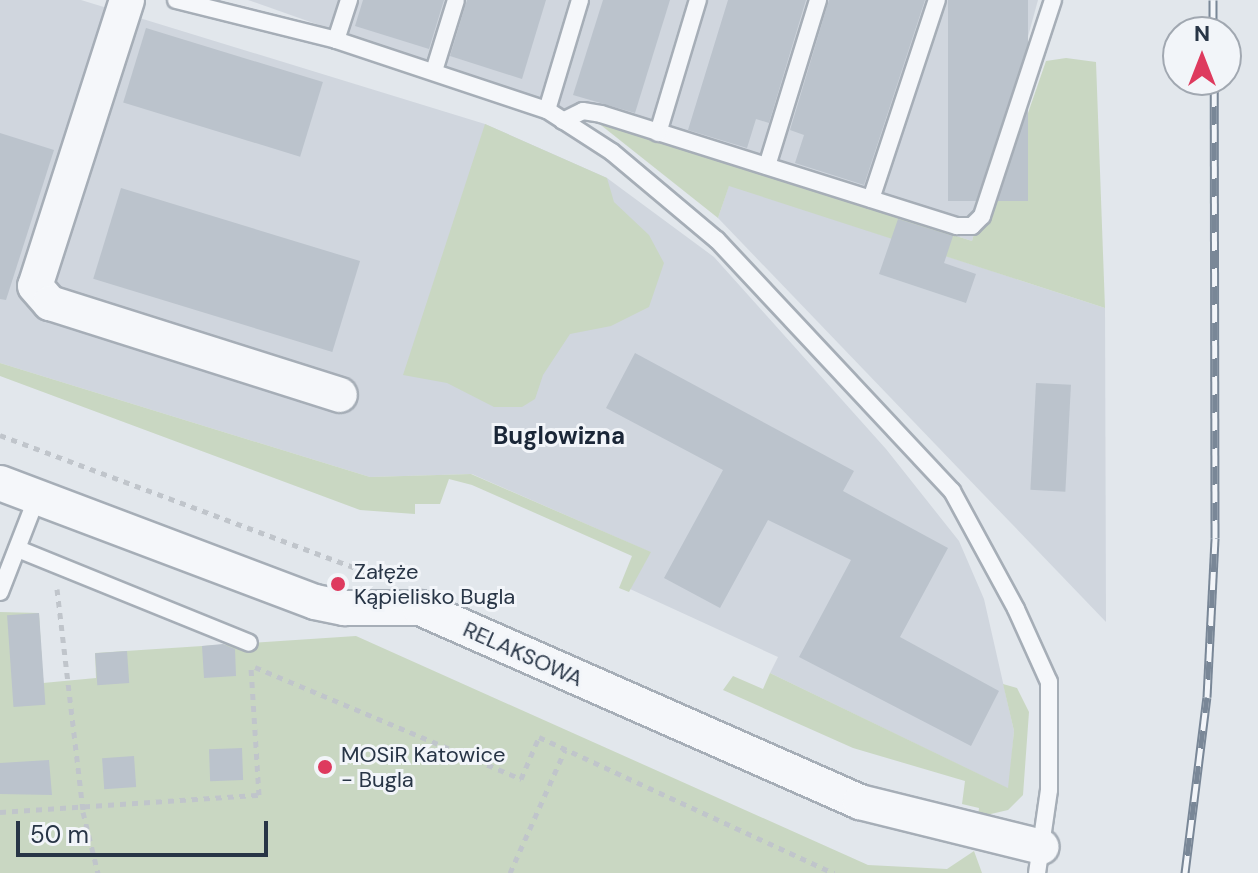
<!DOCTYPE html>
<html>
<head>
<meta charset="utf-8">
<style>
	body { margin:0 }
	#map { position:relative; width:1258px; height:873px; overflow:hidden; background:#e2e7ec; font-family:"DM Sans",sans-serif }
	div>[style] { position:absolute }
	.built>* { inset:0; background:#d0d6de }
	.green>* { inset:0; background:#c9d7c2 }
	.building>* { inset:0; background:#bbc3cc; transform-origin:0 0 }
	.path>* { height:5px; margin-top:-2.5px; transform-origin:0; background:repeating-linear-gradient(90deg,#c0c5cb 0 6px,transparent 0 12px) }
	.roads { filter:drop-shadow(2px 0 #a6aeb7) drop-shadow(-2px 0 #a6aeb7) drop-shadow(0 2px #a6aeb7) drop-shadow(0 -2px #a6aeb7) }
	.service>* { height:16px; margin:-8px; padding:0 8px; transform-origin:8px; border-radius:8px; background:#f5f7fa }
	.minor>* { height:34px; margin:-17px; padding:0 17px; transform-origin:17px; border-radius:17px; background:#f5f7fa }
	.rail>* { height:9px; margin-top:-4.5px; transform-origin:0; background:repeating-linear-gradient(90deg,#f2f5f9 0 18px,#798797 0 36px); box-sizing:border-box; border-block:2px solid #798797 }
	.dots>* { width:22px; height:22px; translate:-50% -50%; box-sizing:border-box; border:4px solid #f2f5f9; border-radius:50% }
	span { translate:-50% -50%; white-space:nowrap; text-align:center; line-height:1.15; -webkit-text-stroke:6px #f2f5f9; paint-order:stroke }
	.poi-label { font-size:22px; color:#283546 }
	.left { translate:0 -50%; text-align:left }
	.street-label { font-size:22px; color:#283546 }
	.neighbourhood-label { font-size:24px; color:#1a2637; font-weight:700 }
	.north { position:absolute; left:1162px; top:16px; width:80px; height:80px; box-sizing:border-box; background:#f2f5f9; border:2px solid #a1a8b1; border-radius:50%; rotate:0deg; font-size:22px; font-weight:700; line-height:32px; text-align:center; color:#283546 }
	.north::after { content:''; display:block; margin:auto; width:28px; height:36px; background:#de3a5e; clip-path:polygon(50% 0,100% 100%,50% 72%,0 100%) }
	.scale { position:absolute; left:16px; top:821px; width:252px; height:36px; box-sizing:border-box; border:4px solid #283546; border-top:0; padding-left:10px; font-size:24px; line-height:28px; white-space:nowrap; color:#283546; -webkit-text-stroke:6px #f2f5f9; paint-order:stroke }
</style>
</head>
<body>
<div id="map">
	<div class="built">
		<i style="clip-path:polygon(0 0,81px 0,485px 124px,607px 178px,714px 257px,886px 449px,959px 541px,984px 599px,1014px 731px,1009px 789px,770px 673px,778px 657px,630px 589px,650px 552px,472px 474px,370px 477px,0 363px)"></i>
		<i style="clip-path:polygon(248px 0,1038px 0,972px 241px,556px 109px)"></i>
		<i style="clip-path:polygon(729px 185px,1105px 308px,1106px 622px,718px 218px)"></i>
	</div>
	<div class="green">
		<i style="clip-path:polygon(1066px 58px,1096px 62px,1105px 308px,729px 186px,718px 218px,597px 122px,972px 241px,975px 230px,992px 217px,1046px 61px)"></i>
		<i style="clip-path:polygon(485px 124px,607px 178px,614px 202px,649px 235px,664px 263px,649px 307px,611px 326px,570px 334px,543px 375px,535px 399px,522px 407px,494px 407px,447px 383px,403px 375px)"></i>
		<i style="clip-path:polygon(0 363px,370px 477px,471px 474px,651px 552px,629px 592px,619px 588px,632px 556px,472px 485px,449px 479px,440px 504px,415px 504px,415px 514px,360px 510px,0 376px)"></i>
		<i style="clip-path:polygon(0 612px,39px 613px,43px 683px,96px 678px,95px 653px,356px 636px,868px 865px,947px 869px,974px 851px,982px 873px,0 873px)"></i>
		<i style="clip-path:polygon(770px 673px,1008px 788px,1014px 731px,1003px 684px,1017px 688px,1029px 712px,1023px 795px,1008px 810px,978px 817px,979px 808px,962px 804px,965px 781px,853px 748px,723px 690px,733px 676px,763px 689px)"></i>
	</div>
	<div class="building">
		<i style="clip-path:polygon(363px 0,444px 0,429px 49px,355px 26px)"></i>
		<i style="clip-path:polygon(467px 0,546px 0,522px 79px,450px 56px)"></i>
		<i style="clip-path:polygon(603px 0,670px 0,635px 113px,573px 95px)"></i>
		<i style="clip-path:polygon(728px 0,806px 0,769px 123px,756px 119px,747px 148px,688px 130px)"></i>
		<i style="clip-path:polygon(829px 0,925px 0,864px 185px,795px 163px,804px 135px,790px 130px)"></i>
		<i style="left:948px;top:0;width:80px;height:201px"></i>
		<i style="left:146px;top:28px;width:185px;height:78px;rotate:17deg"></i>
		<i style="clip-path:polygon(0 133px,54px 150px,6px 300px,0 299px)"></i>
		<i style="left:121px;top:188px;width:250px;height:95px;rotate:17deg"></i>
		<i style="clip-path:polygon(898px 219px,953px 236px,944px 263px,976px 274px,966px 303px,879px 274px)"></i>
		<i style="clip-path:polygon(635px 353px,854px 471px,843px 491px,948px 548px,900px 637px,999px 691px,971px 746px,799px 657px,851px 560px,768px 520px,720px 608px,664px 578px,723px 470px,606px 408px)"></i>
		<i style="left:1036px;top:383px;width:35px;height:107px;rotate:3deg"></i>
		<i style="left:39px;top:613px;width:92px;height:32px;rotate:86deg"></i>
		<i style="clip-path:polygon(223px 644px,235px 649px,236px 676px,204px 678px,202px 646px)"></i>
		<i style="left:127px;top:651px;width:32px;height:32px;rotate:86deg"></i>
		<i style="left:242px;top:748px;width:32px;height:33px;rotate:88deg"></i>
		<i style="left:134px;top:756px;width:31px;height:32px;rotate:86deg"></i>
		<i style="clip-path:polygon(49px 760px,52px 795px,0 794px,0 763px)"></i>
	</div>
	<div class="path">
		<i style="left:0;top:435px;width:391px;rotate:20.5deg"></i>
		<i style="left:57px;top:589px;width:225px;rotate:83.3deg"></i>
		<i style="left:83px;top:812px;width:63px;rotate:76.2deg"></i>
		<i style="left:255px;top:667px;width:289px;rotate:22.8deg"></i>
		<i style="left:521px;top:779px;width:46px;rotate:-66.8deg"></i>
		<i style="left:539px;top:737px;width:325px;rotate:24.8deg"></i>
		<i style="left:0;top:812px;width:260px;rotate:-3.8deg"></i>
		<i style="left:259px;top:795px;width:128px;rotate:-93.6deg"></i>
		<i style="left:510px;top:873px;width:135px;rotate:-65.9deg"></i>
	</div>
	<div class="roads">
		<div class="service">
			<i style="left:176px;top:0;width:165px;rotate:14deg"></i>
			<i style="left:336px;top:40px;width:222px;rotate:18.4deg"></i>
			<i style="left:547px;top:110px;width:77px;rotate:32.9deg"></i>
			<i style="left:612px;top:152px;width:137px;rotate:40deg"></i>
			<i style="left:717px;top:240px;width:344px;rotate:46.9deg"></i>
			<i style="left:952px;top:491px;width:134px;rotate:61.5deg"></i>
			<i style="left:1016px;top:609px;width:80px;rotate:65.7deg"></i>
			<i style="left:1049px;top:682px;width:108px;rotate:90deg"></i>
			<i style="left:1049px;top:790px;width:84px;rotate:98.2deg"></i>
			<i style="left:336px;top:40px;width:42px;rotate:-72deg"></i>
			<i style="left:434px;top:71px;width:74px;rotate:-72.8deg"></i>
			<i style="left:547px;top:110px;width:115px;rotate:-73.3deg"></i>
			<i style="left:563px;top:121px;width:22px;rotate:-27deg"></i>
			<i style="left:583px;top:111px;width:18px;rotate:9deg"></i>
			<i style="left:601px;top:114px;width:373px;rotate:17.5deg"></i>
			<i style="left:957px;top:226px;width:15px"></i>
			<i style="left:972px;top:226px;width:14px;rotate:-45deg"></i>
			<i style="left:982px;top:216px;width:227px;rotate:-71.8deg"></i>
			<i style="left:658px;top:133px;width:139px;rotate:-73.3deg"></i>
			<i style="left:767px;top:166px;width:174px;rotate:-72.9deg"></i>
			<i style="left:871px;top:199px;width:210px;rotate:-71.7deg"></i>
			<i style="left:18px;top:549px;width:249px;rotate:22.1deg"></i>
			<i style="left:0;top:592px;width:102px;rotate:-68.7deg"></i>
		</div>
		<div class="minor">
			<i style="left:127px;top:0;width:300px;rotate:107.8deg"></i>
			<i style="left:35px;top:286px;width:23px;rotate:49deg"></i>
			<i style="left:50px;top:303px;width:304px;rotate:17.6deg"></i>
			<i style="left:0;top:483px;width:337px;rotate:20.7deg"></i>
			<i style="left:315px;top:602px;width:30px;rotate:12deg"></i>
			<i style="left:344px;top:608px;width:76px"></i>
			<i style="left:420px;top:608px;width:481px;rotate:23.8deg"></i>
			<i style="left:860px;top:802px;width:187px;rotate:13.9deg"></i>
		</div>
	</div>
	<div class="rail">
		<i style="left:1213px;top:0;width:32px;rotate:90deg"></i>
		<i style="left:1185px;top:873px;width:177px;rotate:-82.9deg"></i>
		<i style="left:1207px;top:697px;width:159px;rotate:-87.1deg"></i>
		<i style="left:1215px;top:538px;width:458px;rotate:-90.1deg"></i>
	</div>
	<div class="dots">
		<i style="left:338px;top:584px;background:#de3a5e"></i>
		<i style="left:325px;top:767px;background:#de3a5e"></i>
	</div>
	<div class="poi-label">
		<span class="left" style="left:354px;top:584px">Załęże<br>Kąpielisko Bugla</span>
		<span class="left" style="left:341px;top:767px">MOSiR Katowice<br>- Bugla</span>
	</div>
	<div class="street-label">
		<span style="left:523px;top:654px;rotate:24deg">RELAKSOWA</span>
	</div>
	<div class="neighbourhood-label">
		<span style="left:559px;top:436px">Buglowizna</span>
	</div>
	<div class="north">N</div>
	<div class="scale">50 m</div>
</div>
</body>
</html>
